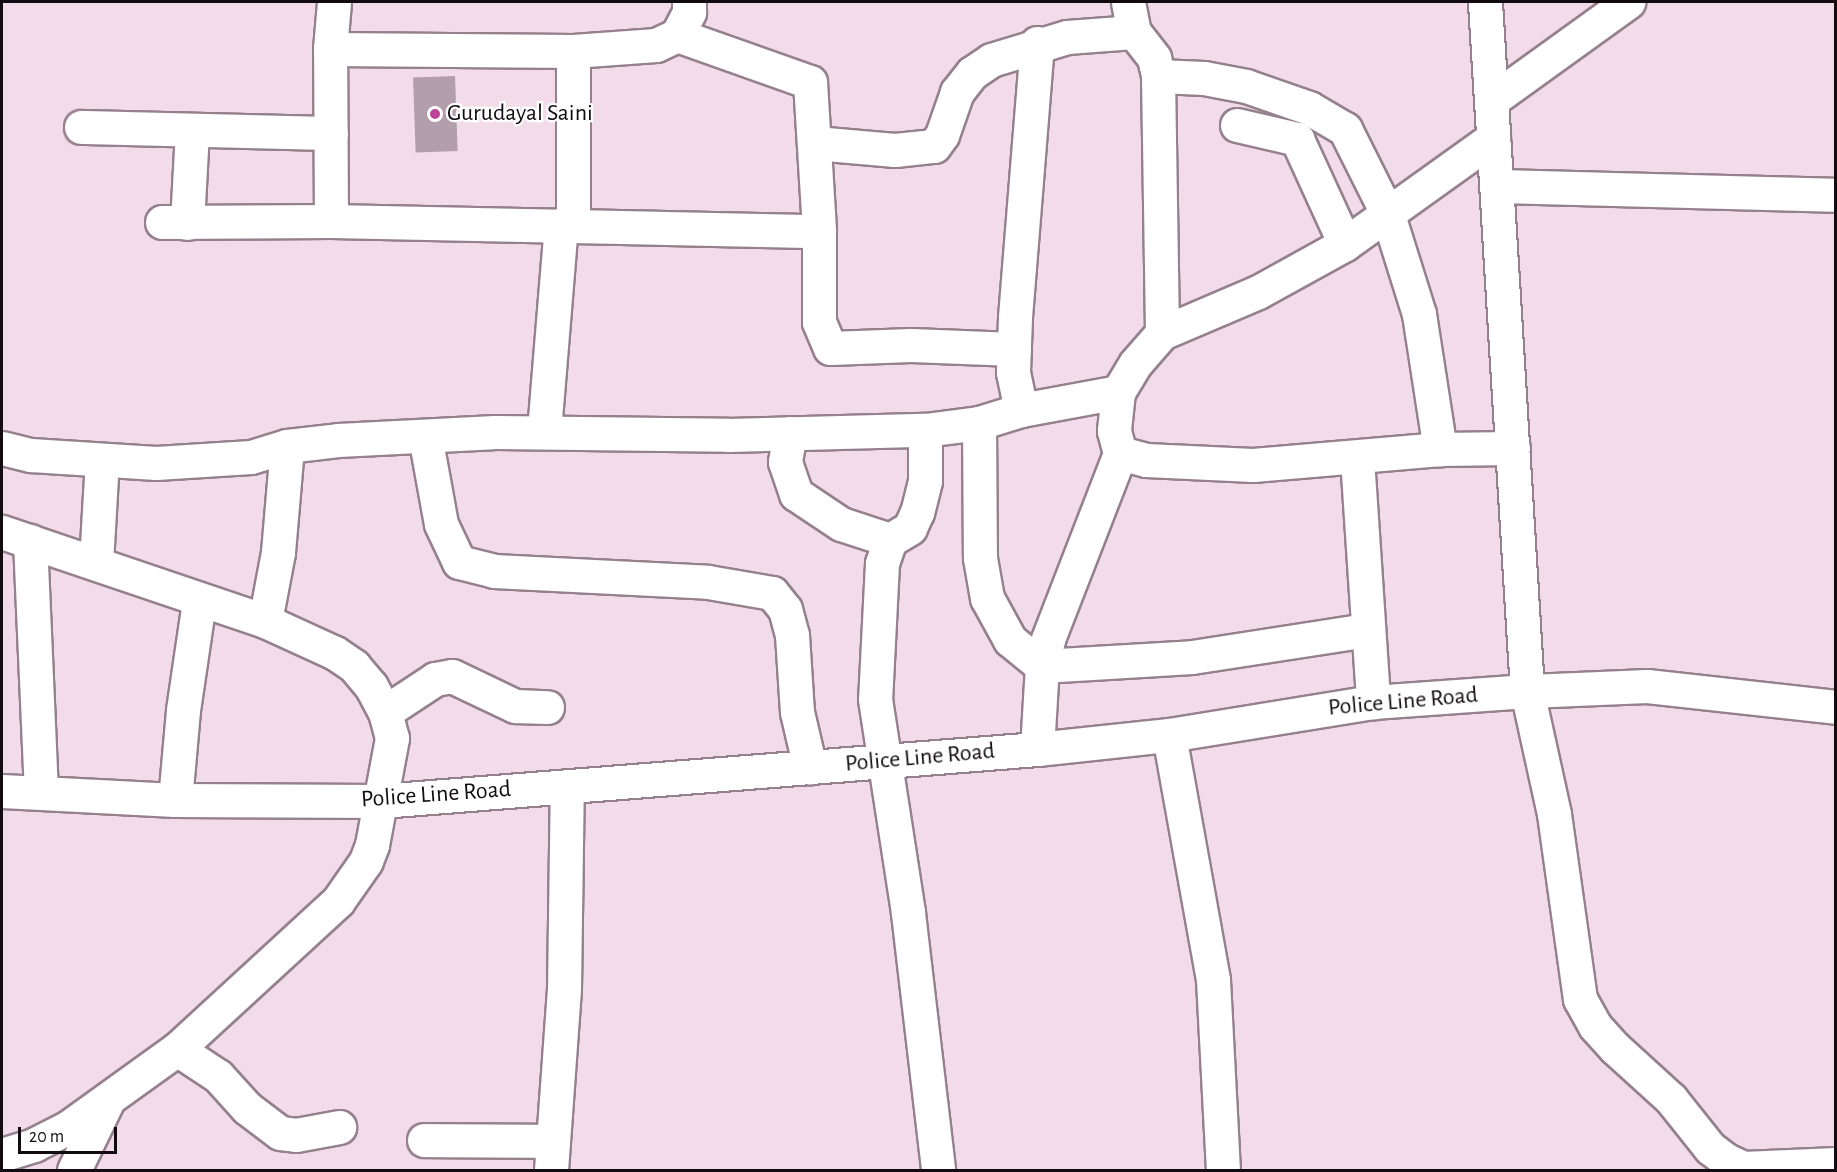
<!DOCTYPE html>
<html>
<head>
<meta charset="utf-8">
<style>
	body { margin:0 }
	#map { position:relative; width:1837px; height:1172px; overflow:hidden; background:#f2dce9; font-family:"Alegreya Sans",sans-serif }
	div>[style] { position:absolute }
	.building>* { inset:0; background:#b39eab; transform-origin:0 0 }
	.roads { filter:drop-shadow(2px 0 #95818d) drop-shadow(-2px 0 #95818d) drop-shadow(0 2px #95818d) drop-shadow(0 -2px #95818d) }
	.street>* { height:33px; margin:-16.5px; padding:0 16.5px; transform-origin:16.5px; border-radius:16.5px; background:#fff }
	.dots>* { width:16px; height:16px; translate:-50% -50%; box-sizing:border-box; border:3px solid #fff; border-radius:50% }
	span { translate:-50% -50%; white-space:nowrap; text-align:center; line-height:1.15; -webkit-text-stroke:4.5px #fff; paint-order:stroke }
	.poi-label { font-size:24px; color:#120b0f }
	.left { translate:0 -50%; text-align:left }
	.street-label { font-size:24px; color:#120b0f }
	.frame { position:absolute; inset:0; border:3px solid #120b0f; pointer-events:none }
	.scale { position:absolute; left:18px; top:1127px; width:99px; height:27px; box-sizing:border-box; border:3px solid #120b0f; border-top:0; padding-left:8px; font-size:18px; line-height:21px; white-space:nowrap; color:#120b0f; -webkit-text-stroke:4px #fff; paint-order:stroke }
</style>
</head>
<body>
<div id="map">
	<div class="building">
		<i style="left:455px;top:76px;width:75px;height:42px;rotate:88deg"></i>
	</div>
	<div class="roads">
		<div class="street">
			<i style="left:1128px;top:2px;width:31px;rotate:79deg"></i>
			<i style="left:1134px;top:32px;width:33px;rotate:52deg"></i>
			<i style="left:1154px;top:58px;width:18px;rotate:77deg"></i>
			<i style="left:1158px;top:76px;width:257px;rotate:89.1deg"></i>
			<i style="left:1485px;top:2px;width:690px;rotate:86.51deg"></i>
			<i style="left:1527px;top:691px;width:126px;rotate:77.6deg"></i>
			<i style="left:1554px;top:814px;width:187px;rotate:82deg"></i>
			<i style="left:1580px;top:999px;width:31px;rotate:61deg"></i>
			<i style="left:1595px;top:1026px;width:30px;rotate:48deg"></i>
			<i style="left:1615px;top:1048px;width:76px;rotate:42.3deg"></i>
			<i style="left:1671px;top:1099px;width:63px;rotate:51.5deg"></i>
			<i style="left:1710px;top:1148px;width:20px;rotate:37deg"></i>
			<i style="left:1726px;top:1160px;width:19px;rotate:25deg"></i>
			<i style="left:1743px;top:1168px;width:93px;rotate:-2.5deg"></i>
			<i style="left:677px;top:35px;width:141px;rotate:19.5deg"></i>
			<i style="left:810px;top:82px;width:149px;rotate:86.5deg"></i>
			<i style="left:819px;top:231px;width:91px;rotate:90deg"></i>
			<i style="left:819px;top:322px;width:28px;rotate:67deg"></i>
			<i style="left:830px;top:348px;width:81px;rotate:-2.1deg"></i>
			<i style="left:911px;top:345px;width:103px;rotate:2.2deg"></i>
			<i style="left:330px;top:49px;width:243px;rotate:0.5deg"></i>
			<i style="left:573px;top:51px;width:83px;rotate:-4.1deg"></i>
			<i style="left:656px;top:45px;width:23px;rotate:-25deg"></i>
			<i style="left:677px;top:35px;width:26px;rotate:-62deg"></i>
			<i style="left:689px;top:12px;width:10px;rotate:-90deg"></i>
			<i style="left:573px;top:51px;width:174px;rotate:90deg"></i>
			<i style="left:1158px;top:76px;width:46px;rotate:2.5deg"></i>
			<i style="left:1204px;top:78px;width:43px;rotate:10.8deg"></i>
			<i style="left:1246px;top:86px;width:67px;rotate:19.2deg"></i>
			<i style="left:1309px;top:108px;width:42px;rotate:30.3deg"></i>
			<i style="left:1345px;top:129px;width:96px;rotate:63.4deg"></i>
			<i style="left:1388px;top:215px;width:104px;rotate:72.6deg"></i>
			<i style="left:1419px;top:314px;width:137px;rotate:81.2deg"></i>
			<i style="left:1492px;top:100px;width:168px;rotate:-35.8deg"></i>
			<i style="left:1237px;top:125px;width:62px;rotate:13.1deg"></i>
			<i style="left:1297px;top:139px;width:115px;rotate:65.4deg"></i>
			<i style="left:81px;top:127px;width:250px;rotate:1.4deg"></i>
			<i style="left:1493px;top:138px;width:182px;rotate:144.4deg"></i>
			<i style="left:1345px;top:244px;width:99px;rotate:151.1deg"></i>
			<i style="left:1258px;top:292px;width:104px;rotate:156.9deg"></i>
			<i style="left:1162px;top:333px;width:41px;rotate:131.1deg"></i>
			<i style="left:1135px;top:364px;width:33px;rotate:121deg"></i>
			<i style="left:1118px;top:392px;width:39px;rotate:96deg"></i>
			<i style="left:1114px;top:431px;width:23px;rotate:75deg"></i>
			<i style="left:1120px;top:453px;width:27px;rotate:15deg"></i>
			<i style="left:1146px;top:460px;width:107px;rotate:2.7deg"></i>
			<i style="left:1253px;top:465px;width:188px;rotate:-4.9deg"></i>
			<i style="left:1440px;top:449px;width:73px;rotate:-0.8deg"></i>
			<i style="left:815px;top:143px;width:80px;rotate:5deg"></i>
			<i style="left:895px;top:150px;width:39px;rotate:-6deg"></i>
			<i style="left:934px;top:146px;width:14px;rotate:-54deg"></i>
			<i style="left:942px;top:135px;width:46px;rotate:-70.8deg"></i>
			<i style="left:957px;top:92px;width:24px;rotate:-52deg"></i>
			<i style="left:972px;top:73px;width:23px;rotate:-34deg"></i>
			<i style="left:991px;top:60px;width:79px;rotate:-16.8deg"></i>
			<i style="left:1067px;top:37px;width:67px;rotate:-4.3deg"></i>
			<i style="left:1496px;top:186px;width:340px;rotate:1.5deg"></i>
			<i style="left:331px;top:221px;width:172px;rotate:-90.3deg"></i>
			<i style="left:330px;top:49px;width:47px;rotate:-85.1deg"></i>
			<i style="left:162px;top:222px;width:169px;rotate:-0.3deg"></i>
			<i style="left:331px;top:221px;width:488px;rotate:1.2deg"></i>
			<i style="left:187px;top:223px;width:93px;rotate:-86.9deg"></i>
			<i style="left:1021px;top:410px;width:39px;rotate:-102deg"></i>
			<i style="left:1013px;top:372px;width:55px;rotate:-87.9deg"></i>
			<i style="left:1015px;top:317px;width:275px;rotate:-85.4deg"></i>
			<i style="left:979px;top:423px;width:135px;rotate:89.6deg"></i>
			<i style="left:980px;top:558px;width:41px;rotate:80.1deg"></i>
			<i style="left:987px;top:598px;width:48px;rotate:61.3deg"></i>
			<i style="left:1010px;top:640px;width:41px;rotate:39.1deg"></i>
			<i style="left:1042px;top:666px;width:150px;rotate:-3.4deg"></i>
			<i style="left:1192px;top:657px;width:176px;rotate:-8.8deg"></i>
			<i style="left:925px;top:430px;width:51px;rotate:90deg"></i>
			<i style="left:925px;top:481px;width:32px;rotate:104deg"></i>
			<i style="left:917px;top:512px;width:17px;rotate:114deg"></i>
			<i style="left:910px;top:528px;width:23px;rotate:149deg"></i>
			<i style="left:890px;top:540px;width:24px;rotate:109deg"></i>
			<i style="left:882px;top:563px;width:136px;rotate:92.9deg"></i>
			<i style="left:875px;top:699px;width:217px;rotate:81.2deg"></i>
			<i style="left:908px;top:913px;width:259px;rotate:83.3deg"></i>
			<i style="left:544px;top:431px;width:207px;rotate:-85.3deg"></i>
			<i style="left:790px;top:433px;width:29px;rotate:100deg"></i>
			<i style="left:785px;top:462px;width:34px;rotate:71deg"></i>
			<i style="left:796px;top:494px;width:54px;rotate:33.7deg"></i>
			<i style="left:841px;top:524px;width:52px;rotate:18.1deg"></i>
			<i style="left:425px;top:436px;width:89px;rotate:79.7deg"></i>
			<i style="left:441px;top:524px;width:42px;rotate:64.7deg"></i>
			<i style="left:459px;top:562px;width:36px;rotate:14deg"></i>
			<i style="left:494px;top:571px;width:214px;rotate:2.9deg"></i>
			<i style="left:708px;top:582px;width:65px;rotate:9.8deg"></i>
			<i style="left:772px;top:593px;width:21px;rotate:51deg"></i>
			<i style="left:785px;top:609px;width:27px;rotate:75deg"></i>
			<i style="left:792px;top:635px;width:77px;rotate:86.3deg"></i>
			<i style="left:797px;top:712px;width:57px;rotate:76.9deg"></i>
			<i style="left:2px;top:448px;width:30px;rotate:14deg"></i>
			<i style="left:31px;top:455px;width:125px;rotate:3.7deg"></i>
			<i style="left:156px;top:463px;width:95px;rotate:-3.6deg"></i>
			<i style="left:251px;top:457px;width:38px;rotate:-17deg"></i>
			<i style="left:287px;top:446px;width:51px;rotate:-6.7deg"></i>
			<i style="left:338px;top:440px;width:158px;rotate:-2.9deg"></i>
			<i style="left:496px;top:432px;width:232px;rotate:0.7deg"></i>
			<i style="left:728px;top:435px;width:197px;rotate:-1.5deg"></i>
			<i style="left:925px;top:430px;width:54px;rotate:-7.4deg"></i>
			<i style="left:979px;top:423px;width:44px;rotate:-17.2deg"></i>
			<i style="left:1021px;top:410px;width:99px;rotate:-10.5deg"></i>
			<i style="left:1357px;top:458px;width:245px;rotate:86.2deg"></i>
			<i style="left:2px;top:532px;width:278px;rotate:18.7deg"></i>
			<i style="left:265px;top:621px;width:77px;rotate:24.6deg"></i>
			<i style="left:335px;top:653px;width:23px;rotate:34deg"></i>
			<i style="left:354px;top:666px;width:26px;rotate:50deg"></i>
			<i style="left:371px;top:686px;width:30px;rotate:62deg"></i>
			<i style="left:385px;top:712px;width:27px;rotate:75deg"></i>
			<i style="left:392px;top:738px;width:109px;rotate:100.6deg"></i>
			<i style="left:372px;top:845px;width:17px;rotate:111deg"></i>
			<i style="left:366px;top:861px;width:49px;rotate:125deg"></i>
			<i style="left:338px;top:901px;width:219px;rotate:137.4deg"></i>
			<i style="left:177px;top:1049px;width:135px;rotate:144.3deg"></i>
			<i style="left:67px;top:1128px;width:37px;rotate:153deg"></i>
			<i style="left:34px;top:1145px;width:34px;rotate:163deg"></i>
			<i style="left:30px;top:541px;width:250px;rotate:87.5deg"></i>
			<i style="left:96px;top:563px;width:103px;rotate:-86.7deg"></i>
			<i style="left:265px;top:621px;width:70px;rotate:-79.3deg"></i>
			<i style="left:278px;top:552px;width:106px;rotate:-85.1deg"></i>
			<i style="left:385px;top:712px;width:60px;rotate:-33.4deg"></i>
			<i style="left:435px;top:679px;width:17px;rotate:-10deg"></i>
			<i style="left:452px;top:676px;width:70px;rotate:25.5deg"></i>
			<i style="left:515px;top:706px;width:32px;rotate:2deg"></i>
			<i style="left:1169px;top:735px;width:249px;rotate:79.8deg"></i>
			<i style="left:1213px;top:980px;width:190px;rotate:87deg"></i>
			<i style="left:1037px;top:749px;width:83px;rotate:-86.6deg"></i>
			<i style="left:1042px;top:666px;width:28px;rotate:-77deg"></i>
			<i style="left:1048px;top:639px;width:199px;rotate:-68.8deg"></i>
			<i style="left:2px;top:791px;width:173px;rotate:3deg"></i>
			<i style="left:175px;top:800px;width:206px;rotate:0.3deg"></i>
			<i style="left:381px;top:801px;width:658px;rotate:-4.53deg"></i>
			<i style="left:1037px;top:749px;width:133px;rotate:-6.1deg"></i>
			<i style="left:1169px;top:735px;width:207px;rotate:-9.2deg"></i>
			<i style="left:1373px;top:702px;width:154px;rotate:-4.1deg"></i>
			<i style="left:1527px;top:691px;width:120px;rotate:-2.4deg"></i>
			<i style="left:1647px;top:686px;width:190px;rotate:6.3deg"></i>
			<i style="left:175px;top:800px;width:90px;rotate:-84.9deg"></i>
			<i style="left:183px;top:710px;width:110px;rotate:-81.6deg"></i>
			<i style="left:177px;top:1049px;width:49px;rotate:33.4deg"></i>
			<i style="left:218px;top:1076px;width:43px;rotate:47.8deg"></i>
			<i style="left:247px;top:1108px;width:41px;rotate:37.1deg"></i>
			<i style="left:280px;top:1133px;width:16px;rotate:7deg"></i>
			<i style="left:296px;top:1135px;width:44px;rotate:-10.5deg"></i>
			<i style="left:424px;top:1140px;width:129px;rotate:0.4deg"></i>
			<i style="left:74px;top:1170px;width:76px;rotate:-64.1deg"></i>
			<i style="left:551px;top:1170px;width:181px;rotate:-85.9deg"></i>
			<i style="left:564px;top:989px;width:203px;rotate:-89.2deg"></i>
		</div>
	</div>
	<div class="dots">
		<i style="left:435px;top:114px;background:#bb4398"></i>
	</div>
	<div class="poi-label">
		<span class="left" style="left:447px;top:114px">Gurudayal Saini</span>
	</div>
	<div class="street-label">
		<span style="left:1403px;top:702px;rotate:-5deg">Police Line Road</span>
		<span style="left:920px;top:758px;rotate:-5deg">Police Line Road</span>
		<span style="left:436px;top:795px;rotate:-4deg">Police Line Road</span>
	</div>
	<div class="frame"></div>
	<div class="scale">20 m</div>
</div>
</body>
</html>
